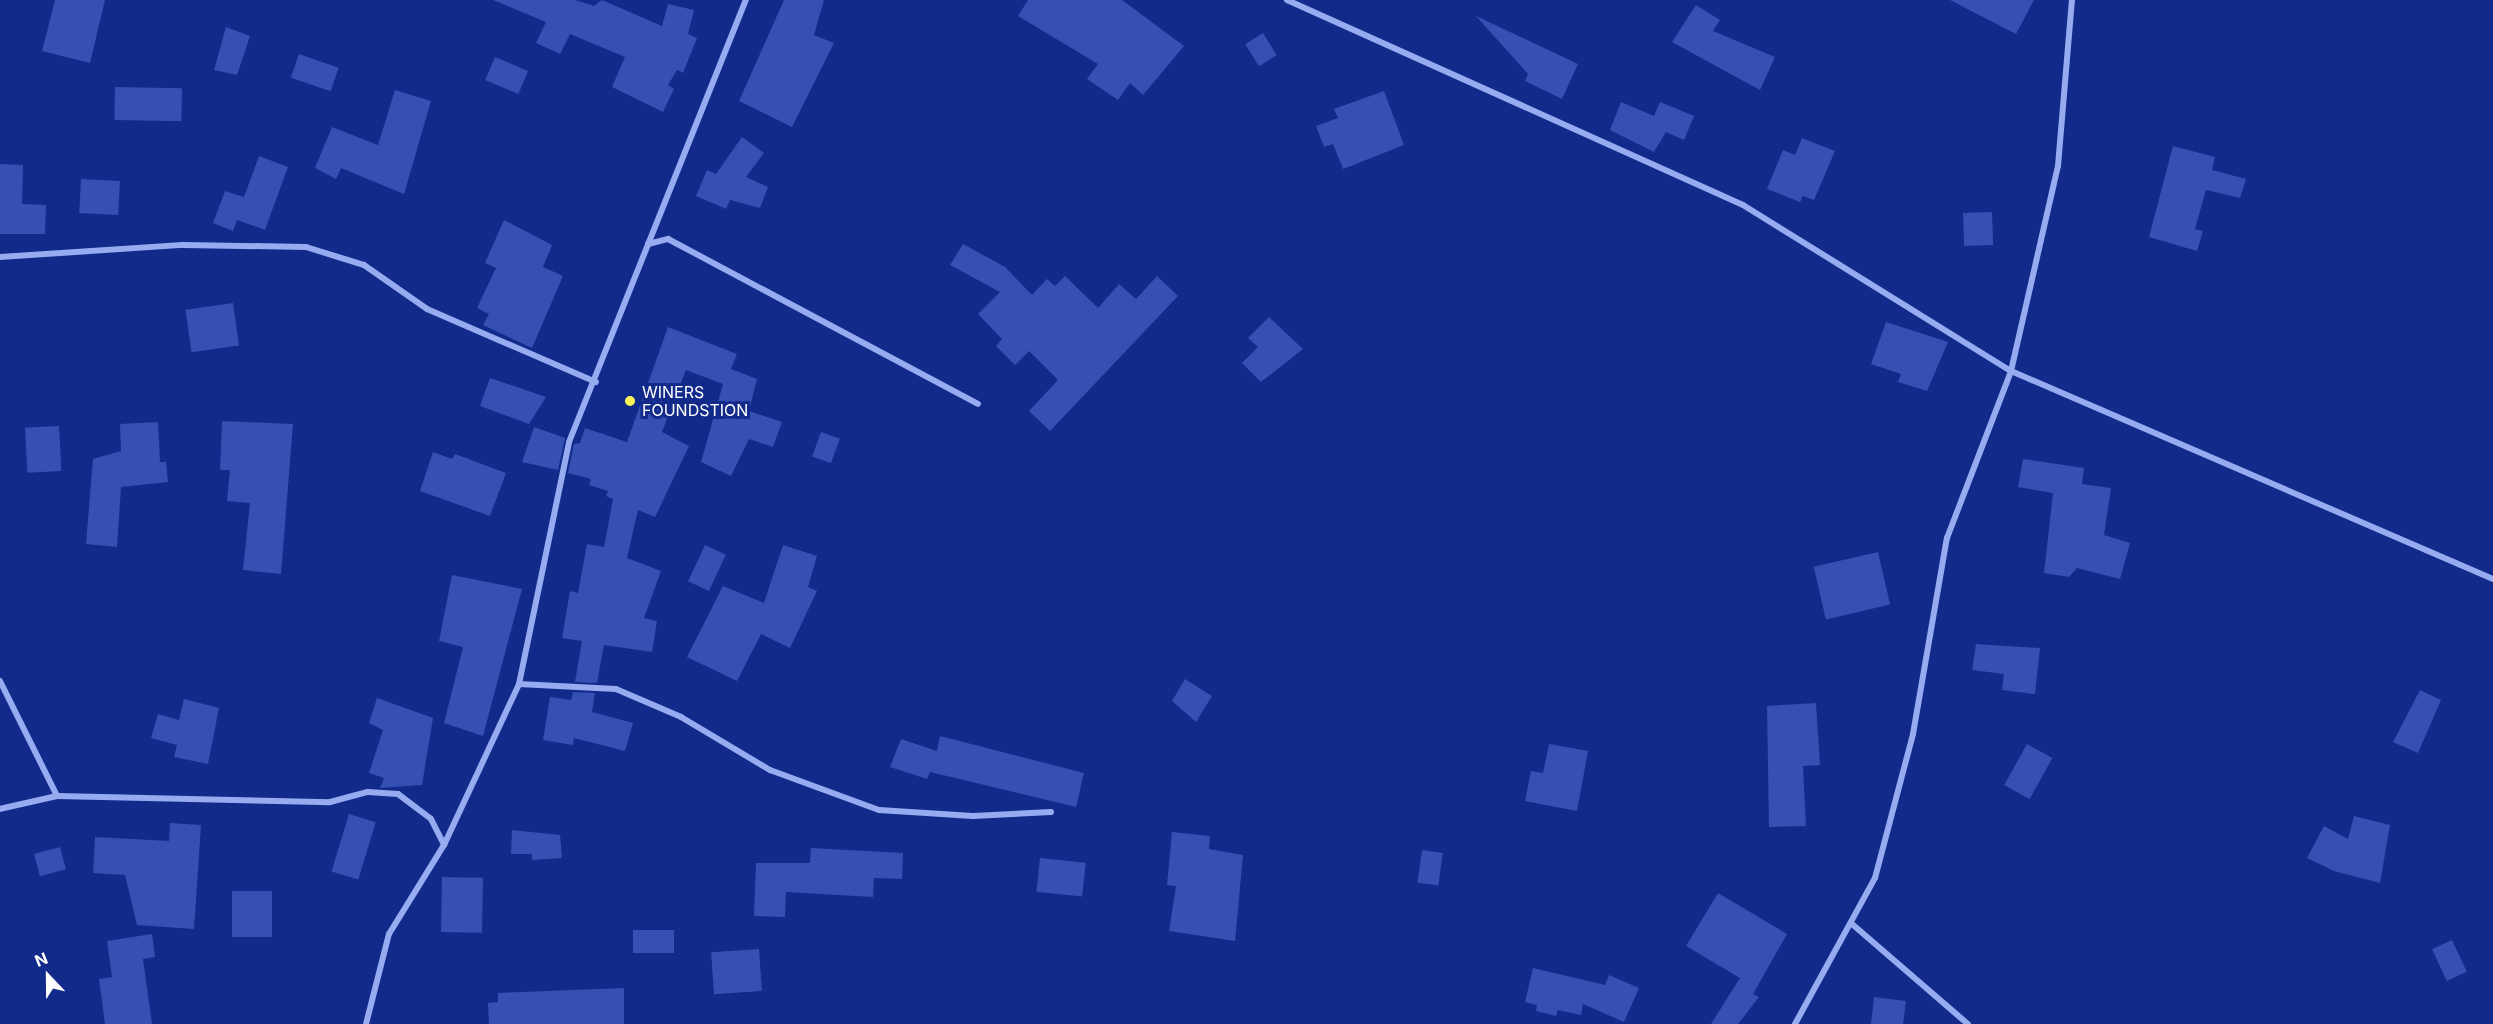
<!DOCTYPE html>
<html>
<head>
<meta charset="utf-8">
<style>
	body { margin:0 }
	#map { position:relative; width:2493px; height:1024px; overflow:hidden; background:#122a8a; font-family:Inter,sans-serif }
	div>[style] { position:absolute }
	.building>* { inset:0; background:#3550b2; transform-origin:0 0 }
	.minor>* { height:6px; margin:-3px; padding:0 3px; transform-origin:3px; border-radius:3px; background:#97abf1 }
	.dots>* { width:16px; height:16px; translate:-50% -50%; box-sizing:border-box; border:3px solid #122a8a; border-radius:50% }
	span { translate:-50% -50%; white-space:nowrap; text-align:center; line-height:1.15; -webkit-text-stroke:6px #122a8a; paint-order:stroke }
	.poi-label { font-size:16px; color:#fff }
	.left { translate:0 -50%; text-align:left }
	.north { position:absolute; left:18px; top:946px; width:60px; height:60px; -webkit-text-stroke:4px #122a8a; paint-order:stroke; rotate:338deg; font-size:16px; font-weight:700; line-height:24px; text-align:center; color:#fff }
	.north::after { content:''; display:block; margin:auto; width:21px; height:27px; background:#fff; clip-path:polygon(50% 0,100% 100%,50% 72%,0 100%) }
</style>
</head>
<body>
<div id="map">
	<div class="building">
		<i style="clip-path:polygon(55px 0,105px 0,90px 63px,42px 51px)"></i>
		<i style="clip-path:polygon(493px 0,575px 0,594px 6px,602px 0,662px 26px,668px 4px,694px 10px,688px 34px,697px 38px,683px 73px,677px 70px,668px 85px,674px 89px,663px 112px,612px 87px,625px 57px,570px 34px,560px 54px,536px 43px,546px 22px)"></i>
		<i style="clip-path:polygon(784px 0,824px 0,814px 35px,834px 43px,792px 127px,739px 101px)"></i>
		<i style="clip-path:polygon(1028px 0,1122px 0,1184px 46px,1143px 95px,1130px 83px,1118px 100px,1087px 79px,1098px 64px,1018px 16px)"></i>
		<i style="clip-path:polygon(1950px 0,2034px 0,2016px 34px)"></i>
		<i style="clip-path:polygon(1696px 5px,1720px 20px,1713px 31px,1775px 57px,1760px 90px,1672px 42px)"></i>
		<i style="clip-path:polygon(1476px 16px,1578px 64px,1562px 99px,1525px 81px,1528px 74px)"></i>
		<i style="clip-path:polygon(226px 27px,250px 36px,237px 75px,214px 70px)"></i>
		<i style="left:1263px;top:33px;width:26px;height:21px;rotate:58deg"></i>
		<i style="left:299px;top:54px;width:42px;height:25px;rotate:19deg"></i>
		<i style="left:495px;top:57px;width:36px;height:25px;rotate:23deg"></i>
		<i style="left:115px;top:87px;width:67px;height:33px;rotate:1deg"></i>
		<i style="clip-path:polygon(395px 90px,431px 101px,404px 194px,341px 168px,336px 179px,315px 168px,332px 127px,378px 145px)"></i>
		<i style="clip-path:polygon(1384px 91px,1404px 145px,1343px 169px,1333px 144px,1324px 147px,1316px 126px,1338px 118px,1334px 109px)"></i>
		<i style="clip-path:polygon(1621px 102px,1654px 116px,1660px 102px,1694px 116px,1684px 140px,1666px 132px,1654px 152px,1610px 130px)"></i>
		<i style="clip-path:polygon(742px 137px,764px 153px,746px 177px,768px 187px,760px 208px,730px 200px,726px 209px,696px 196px,707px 170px,716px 174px)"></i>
		<i style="clip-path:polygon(1802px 138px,1835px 151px,1814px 200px,1803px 196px,1800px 202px,1767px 189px,1783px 150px,1795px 155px)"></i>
		<i style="clip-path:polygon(2173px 146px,2215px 157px,2212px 170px,2246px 179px,2240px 198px,2206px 190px,2195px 229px,2203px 231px,2197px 251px,2149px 237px)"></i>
		<i style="clip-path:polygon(259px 156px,288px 167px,265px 230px,237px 220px,233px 231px,213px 223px,225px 191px,244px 197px)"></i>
		<i style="clip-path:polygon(0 164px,23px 165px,22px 204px,46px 205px,45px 234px,0 234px)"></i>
		<i style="left:81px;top:179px;width:39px;height:34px;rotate:3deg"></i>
		<i style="left:1992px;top:212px;width:33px;height:29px;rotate:88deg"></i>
		<i style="clip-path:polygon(504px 220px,552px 245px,543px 267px,563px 276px,532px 348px,483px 325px,489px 314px,477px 308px,496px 268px,485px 263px)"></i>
		<i style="clip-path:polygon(963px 244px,1005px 267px,1032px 295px,1047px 279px,1055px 286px,1065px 276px,1098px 308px,1119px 284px,1136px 299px,1157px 276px,1178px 296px,1050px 431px,1029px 411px,1058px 380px,1029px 351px,1015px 365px,996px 346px,1002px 339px,978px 314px,1000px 292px,950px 265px)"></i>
		<i style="left:233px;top:303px;width:43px;height:48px;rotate:82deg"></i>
		<i style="clip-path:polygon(1269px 317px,1303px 349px,1261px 382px,1242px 363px,1258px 347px,1248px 338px)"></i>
		<i style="clip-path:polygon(1886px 322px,1948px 342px,1927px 391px,1898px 382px,1901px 374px,1871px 364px)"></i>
		<i style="clip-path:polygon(668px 327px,737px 354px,731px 369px,757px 379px,749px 411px,782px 422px,773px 447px,749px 439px,731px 476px,701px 462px,723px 384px,686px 370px,662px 432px,689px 446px,655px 517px,638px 510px,627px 558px,661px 571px,644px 618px,657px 621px,652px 652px,604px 645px,597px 683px,575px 682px,582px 641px,562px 638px,570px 591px,578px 593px,587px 544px,604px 547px,613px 499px,606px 496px,608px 491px,589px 485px,591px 479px,568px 473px,574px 444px,580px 443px,585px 428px,627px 442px)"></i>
		<i style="clip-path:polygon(490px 378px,546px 397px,529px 424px,480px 406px)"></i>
		<i style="clip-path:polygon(222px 421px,293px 424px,281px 574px,243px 570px,250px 503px,227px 501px,230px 470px,220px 470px)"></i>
		<i style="clip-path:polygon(158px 422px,160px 462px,166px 462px,168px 482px,121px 487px,117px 547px,86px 544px,93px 459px,121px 451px,120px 424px)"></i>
		<i style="left:59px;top:426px;width:45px;height:34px;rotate:87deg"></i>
		<i style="clip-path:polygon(534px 427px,565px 438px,558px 470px,522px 462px)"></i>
		<i style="left:821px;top:432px;width:20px;height:26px;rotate:20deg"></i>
		<i style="clip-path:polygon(433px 452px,452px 459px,455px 454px,506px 473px,490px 516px,420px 491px)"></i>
		<i style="clip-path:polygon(2023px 459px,2084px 468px,2082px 484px,2111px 488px,2104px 535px,2130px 543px,2120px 579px,2077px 568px,2069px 577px,2044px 573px,2053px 493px,2018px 487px)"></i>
		<i style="left:705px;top:545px;width:23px;height:40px;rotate:25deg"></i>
		<i style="clip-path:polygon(783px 545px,817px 556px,808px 587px,817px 591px,790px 648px,761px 634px,737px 681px,687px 657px,723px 586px,764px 603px)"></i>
		<i style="left:1878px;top:552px;width:54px;height:66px;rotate:77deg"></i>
		<i style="clip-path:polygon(452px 575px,522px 589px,483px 736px,444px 723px,463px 647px,439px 641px)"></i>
		<i style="clip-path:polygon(1976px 644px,2040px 648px,2035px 694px,2002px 690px,2004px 674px,1972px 670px)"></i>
		<i style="clip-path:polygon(1185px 679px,1212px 696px,1196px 722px,1172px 701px)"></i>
		<i style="clip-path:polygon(2420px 690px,2441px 700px,2418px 753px,2393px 742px)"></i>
		<i style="clip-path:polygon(573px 692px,595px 693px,592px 712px,633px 723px,625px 751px,574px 738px,573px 745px,543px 740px,550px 697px,571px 700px)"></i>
		<i style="clip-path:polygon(377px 698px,433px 718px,422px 785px,380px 788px,384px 778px,369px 773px,383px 730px,369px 723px)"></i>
		<i style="clip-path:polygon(184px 699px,219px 708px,208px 764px,174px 757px,177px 745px,151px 738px,158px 714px,179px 720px)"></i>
		<i style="clip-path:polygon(1816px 703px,1820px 765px,1803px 766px,1806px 826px,1769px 827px,1767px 706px)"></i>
		<i style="clip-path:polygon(940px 736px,1084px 773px,1076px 807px,930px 772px,927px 779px,890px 767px,901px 739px,937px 751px)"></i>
		<i style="clip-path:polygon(1549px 744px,1588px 751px,1577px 811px,1525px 801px,1531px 771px,1543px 773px)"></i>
		<i style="left:2027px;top:744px;width:29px;height:47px;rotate:29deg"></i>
		<i style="left:349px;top:814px;width:28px;height:60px;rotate:17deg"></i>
		<i style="clip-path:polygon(2354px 816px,2390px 825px,2380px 883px,2334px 871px,2307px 858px,2324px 826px,2348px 839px)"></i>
		<i style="clip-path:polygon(170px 823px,201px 825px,194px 929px,137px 925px,125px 875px,93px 873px,95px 837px,169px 841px)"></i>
		<i style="clip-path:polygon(512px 830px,560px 835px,562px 858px,532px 860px,532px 854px,511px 854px)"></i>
		<i style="clip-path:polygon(1172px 832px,1210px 836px,1209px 849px,1243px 855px,1235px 941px,1169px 931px,1176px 886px,1167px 885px)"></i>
		<i style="left:60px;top:847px;width:23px;height:27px;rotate:75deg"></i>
		<i style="clip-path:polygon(811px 848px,903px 853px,902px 879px,874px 878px,873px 897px,786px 892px,785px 917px,754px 916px,756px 863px,810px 863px)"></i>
		<i style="left:1422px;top:850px;width:21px;height:33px;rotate:8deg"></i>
		<i style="left:1040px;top:858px;width:46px;height:34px;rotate:6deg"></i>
		<i style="left:442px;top:877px;width:41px;height:55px;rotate:1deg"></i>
		<i style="left:272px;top:891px;width:46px;height:40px;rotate:90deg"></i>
		<i style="clip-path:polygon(1718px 893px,1787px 934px,1753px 994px,1759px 997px,1738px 1024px,1711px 1024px,1740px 978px,1686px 946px)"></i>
		<i style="left:633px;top:930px;width:41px;height:23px"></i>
		<i style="clip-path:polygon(152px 934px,155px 957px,143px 959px,152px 1024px,105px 1024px,99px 979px,112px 977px,107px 941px)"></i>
		<i style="left:2452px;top:940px;width:35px;height:22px;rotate:65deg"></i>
		<i style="left:759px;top:949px;width:42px;height:48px;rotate:86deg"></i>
		<i style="clip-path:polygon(1533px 968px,1605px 985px,1609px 975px,1639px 988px,1624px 1022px,1583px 1004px,1581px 1015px,1558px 1010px,1556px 1016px,1536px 1011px,1537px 1005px,1525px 1002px)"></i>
		<i style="clip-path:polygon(624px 988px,624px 1024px,489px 1024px,488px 1003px,498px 1002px,498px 993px)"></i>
		<i style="clip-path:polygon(1874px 997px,1906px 1001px,1903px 1024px,1871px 1024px)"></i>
	</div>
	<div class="minor">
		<i style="left:1287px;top:0;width:500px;rotate:24.2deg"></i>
		<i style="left:1743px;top:205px;width:315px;rotate:31.8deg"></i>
		<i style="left:2011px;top:371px;width:525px;rotate:23.34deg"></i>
		<i style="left:648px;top:244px;width:21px;rotate:-14deg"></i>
		<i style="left:668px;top:239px;width:351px;rotate:28deg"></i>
		<i style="left:0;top:257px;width:183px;rotate:-3.8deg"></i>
		<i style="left:183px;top:245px;width:123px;rotate:0.9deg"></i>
		<i style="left:306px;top:247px;width:61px;rotate:17.2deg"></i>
		<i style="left:364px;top:265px;width:77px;rotate:34.9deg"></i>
		<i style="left:427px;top:309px;width:184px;rotate:23.4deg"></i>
		<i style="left:0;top:681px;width:128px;rotate:63.6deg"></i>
		<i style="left:57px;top:796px;width:58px;rotate:167.2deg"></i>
		<i style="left:519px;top:684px;width:97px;rotate:3deg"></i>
		<i style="left:616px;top:689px;width:71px;rotate:23.3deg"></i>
		<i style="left:681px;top:717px;width:104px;rotate:30.8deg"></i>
		<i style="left:770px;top:770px;width:116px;rotate:20.2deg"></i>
		<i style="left:879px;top:810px;width:94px;rotate:3.7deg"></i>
		<i style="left:973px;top:816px;width:78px;rotate:-2.9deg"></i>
		<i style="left:57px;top:796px;width:273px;rotate:1.3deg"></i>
		<i style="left:330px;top:802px;width:39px;rotate:-15deg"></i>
		<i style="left:368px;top:792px;width:30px;rotate:4deg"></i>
		<i style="left:398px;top:794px;width:41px;rotate:37.1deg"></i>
		<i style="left:431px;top:819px;width:29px;rotate:63deg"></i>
		<i style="left:1852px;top:924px;width:153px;rotate:40.8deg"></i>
		<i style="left:366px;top:1024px;width:93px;rotate:-75.7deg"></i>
		<i style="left:389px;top:934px;width:105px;rotate:-58.3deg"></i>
		<i style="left:444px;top:845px;width:178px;rotate:-65deg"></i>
		<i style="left:519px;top:684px;width:247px;rotate:-78.3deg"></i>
		<i style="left:569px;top:442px;width:476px;rotate:-68.2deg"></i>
		<i style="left:1795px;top:1024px;width:166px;rotate:-61.3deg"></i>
		<i style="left:1875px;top:878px;width:149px;rotate:-75.2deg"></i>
		<i style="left:1913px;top:734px;width:199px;rotate:-80.2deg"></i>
		<i style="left:1947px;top:538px;width:179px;rotate:-69deg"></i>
		<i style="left:2011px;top:371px;width:210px;rotate:-77.1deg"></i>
		<i style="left:2058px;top:166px;width:167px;rotate:-85.2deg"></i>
	</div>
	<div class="dots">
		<i style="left:630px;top:401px;background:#fff557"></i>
	</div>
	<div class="poi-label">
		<span class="left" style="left:642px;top:401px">WINERS<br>FOUNDSTION</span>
	</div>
	<div class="north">N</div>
</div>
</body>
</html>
